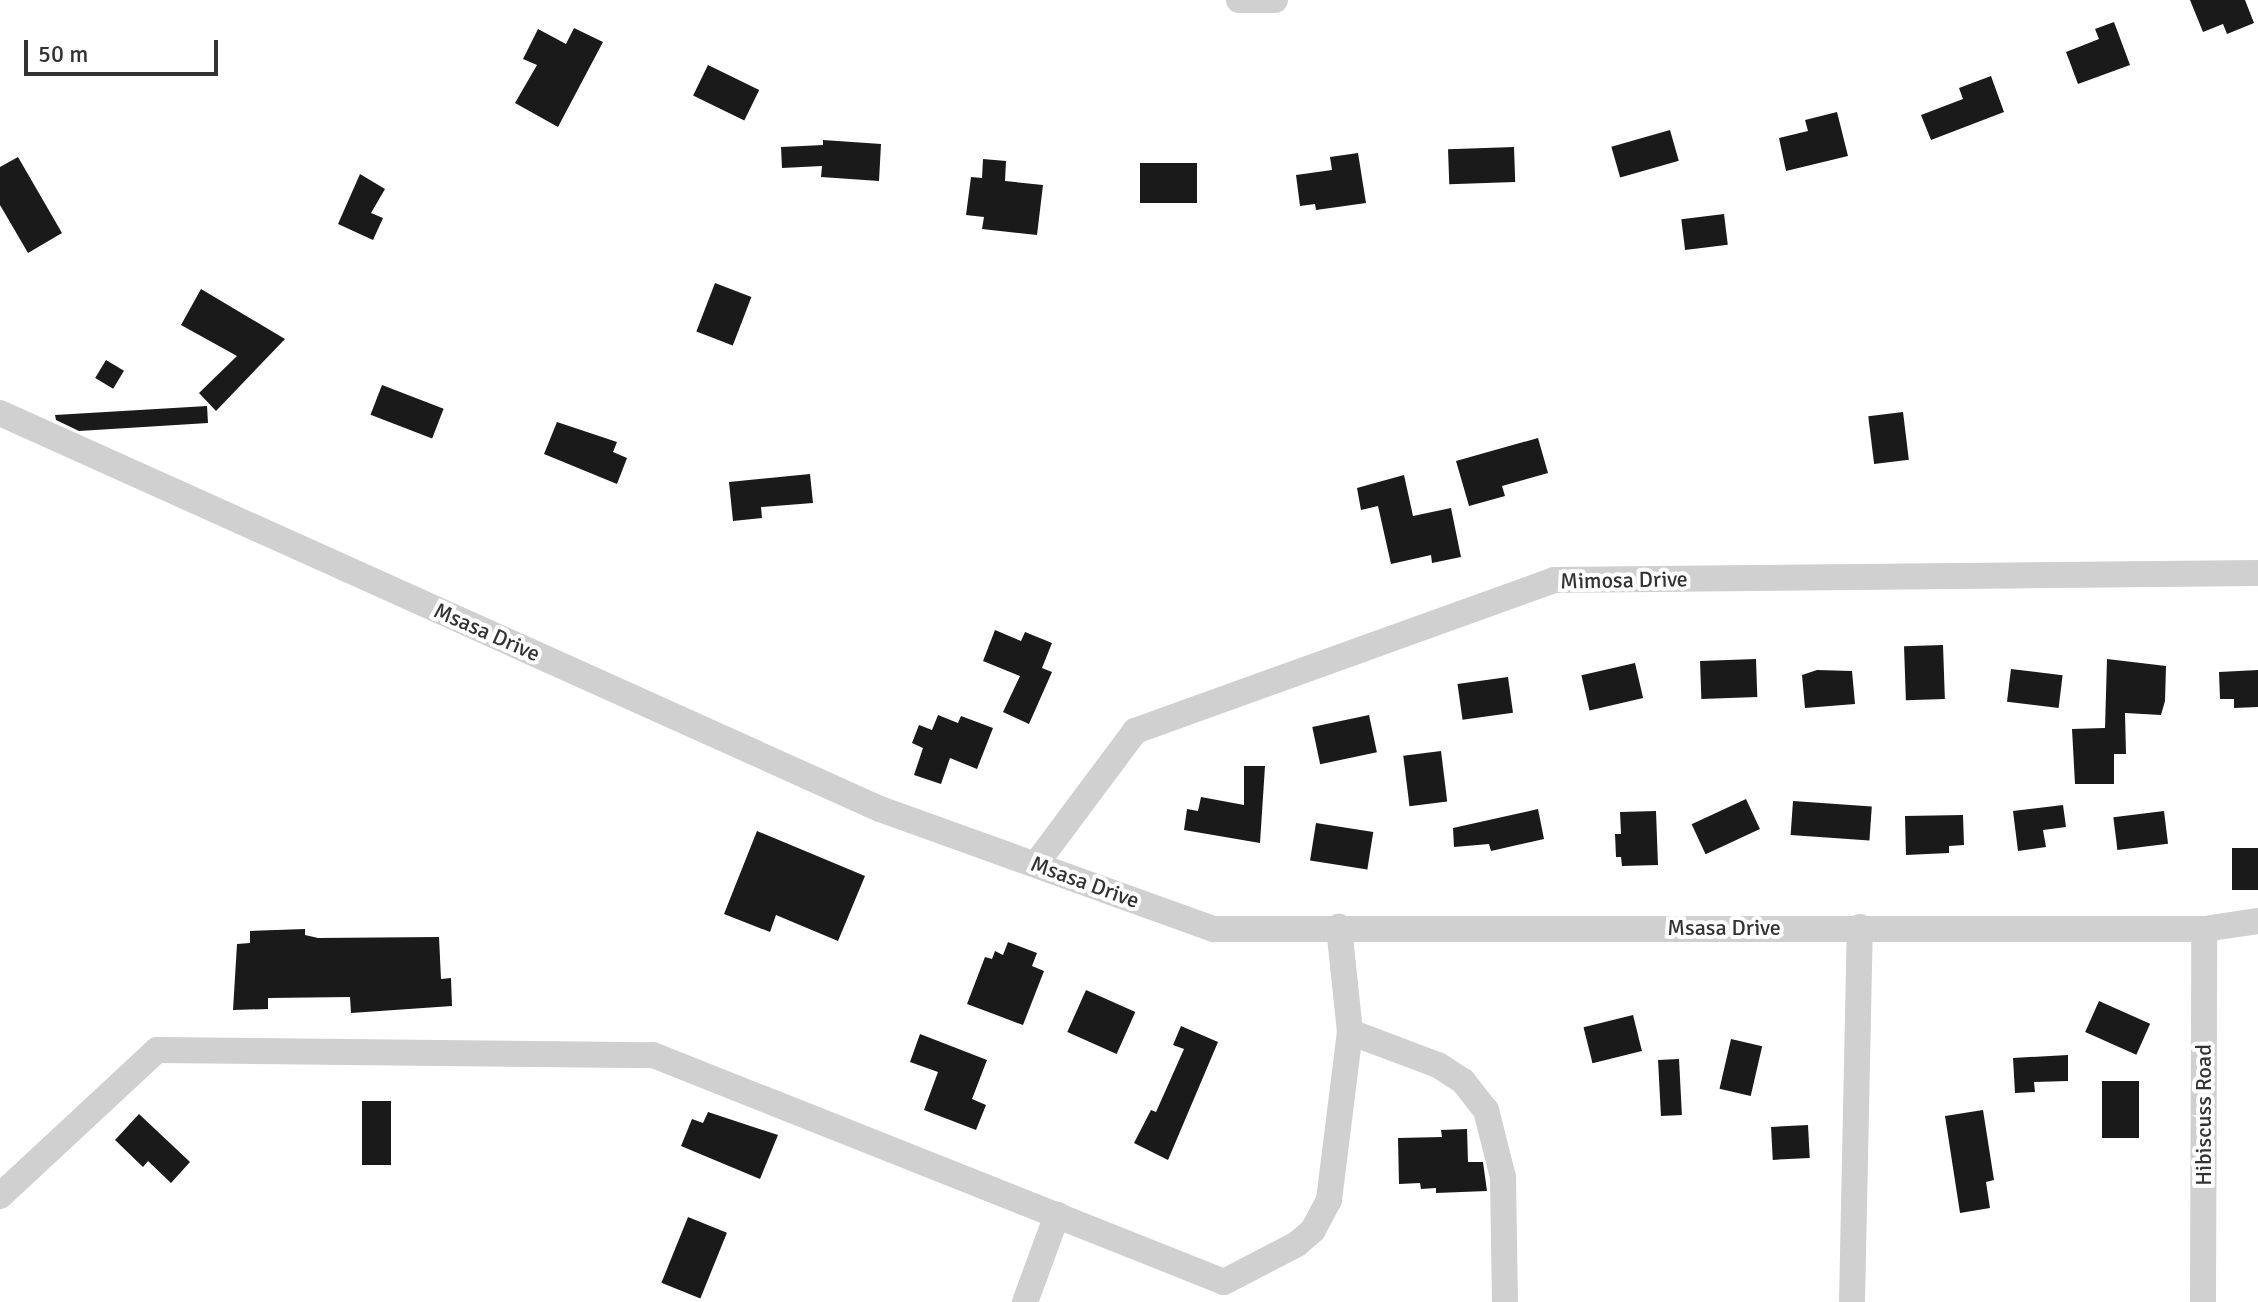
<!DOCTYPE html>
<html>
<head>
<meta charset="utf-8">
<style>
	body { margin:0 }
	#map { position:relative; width:2258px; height:1302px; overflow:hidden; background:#fff; font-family:Signika,sans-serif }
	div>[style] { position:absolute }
	.building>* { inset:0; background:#1a1a1a; transform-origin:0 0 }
	.street>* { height:26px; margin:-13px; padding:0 13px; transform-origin:13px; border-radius:13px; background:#d0d0d0 }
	span { translate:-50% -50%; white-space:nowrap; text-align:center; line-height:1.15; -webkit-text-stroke:8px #fff; paint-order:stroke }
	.street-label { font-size:22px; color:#333 }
	.scale { position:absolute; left:24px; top:40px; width:194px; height:36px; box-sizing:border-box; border:4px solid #333; border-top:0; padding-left:10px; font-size:24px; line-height:28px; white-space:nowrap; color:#333; -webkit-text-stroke:6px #fff; paint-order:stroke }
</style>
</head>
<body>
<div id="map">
	<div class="building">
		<i style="clip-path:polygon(2190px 0,2245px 0,2254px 23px,2227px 34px,2223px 24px,2203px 32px)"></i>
		<i style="clip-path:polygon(2114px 22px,2130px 65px,2078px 84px,2066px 52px,2099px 39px,2095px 29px)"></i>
		<i style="clip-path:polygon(574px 28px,603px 42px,558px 127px,515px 103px,537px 65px,523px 59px,538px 29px,566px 44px)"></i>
		<i style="left:708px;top:65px;width:57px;height:34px;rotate:26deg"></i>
		<i style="clip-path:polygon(1991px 76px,2004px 112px,1931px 140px,1921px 115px,1963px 99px,1959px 88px)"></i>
		<i style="clip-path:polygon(1837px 112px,1848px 156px,1786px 171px,1779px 138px,1808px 131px,1805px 120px)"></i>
		<i style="left:1670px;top:130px;width:32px;height:61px;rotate:74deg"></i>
		<i style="clip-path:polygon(823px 140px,881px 144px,879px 181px,821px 177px,822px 166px,782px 168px,781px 147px,823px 145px)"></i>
		<i style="left:1514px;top:147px;width:35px;height:66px;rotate:88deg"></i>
		<i style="clip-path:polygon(1358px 153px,1366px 203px,1316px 210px,1315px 204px,1300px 206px,1296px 175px,1332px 170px,1330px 157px)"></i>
		<i style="clip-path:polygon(18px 157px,62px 233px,28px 253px,0 205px,0 167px)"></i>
		<i style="clip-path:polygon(983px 159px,1006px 161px,1005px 181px,1043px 185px,1037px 235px,982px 229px,984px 217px,966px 215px,971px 177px,982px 178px)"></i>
		<i style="left:1140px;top:163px;width:57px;height:40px"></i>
		<i style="clip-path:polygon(360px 174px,385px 189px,371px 213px,383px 218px,373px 240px,338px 224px)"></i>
		<i style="left:1724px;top:214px;width:31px;height:43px;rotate:83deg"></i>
		<i style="left:715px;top:283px;width:39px;height:52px;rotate:21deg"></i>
		<i style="clip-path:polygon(201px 289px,285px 339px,216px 411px,199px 393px,237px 356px,181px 325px)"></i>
		<i style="left:106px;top:360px;width:21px;height:21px;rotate:31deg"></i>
		<i style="left:382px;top:385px;width:66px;height:32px;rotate:21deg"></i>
		<i style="clip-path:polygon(207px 406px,208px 423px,79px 431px,56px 420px,55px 415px)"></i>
		<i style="left:1903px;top:412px;width:48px;height:35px;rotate:83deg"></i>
		<i style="clip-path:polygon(557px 422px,617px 442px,613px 452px,627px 458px,617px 484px,544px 454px)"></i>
		<i style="clip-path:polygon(1538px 438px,1548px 473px,1502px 486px,1505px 496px,1469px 506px,1456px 461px)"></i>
		<i style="clip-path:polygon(810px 474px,813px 503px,761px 507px,762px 518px,733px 521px,729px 482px)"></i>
		<i style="clip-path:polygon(1404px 475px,1413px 516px,1451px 508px,1461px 557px,1432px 563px,1431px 555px,1391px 564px,1378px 506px,1361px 510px,1357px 488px)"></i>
		<i style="clip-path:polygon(995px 630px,1021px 641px,1025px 632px,1052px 643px,1042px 668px,1052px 672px,1029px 724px,1003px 712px,1020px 676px,983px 661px)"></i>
		<i style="left:1943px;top:645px;width:54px;height:39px;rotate:88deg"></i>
		<i style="left:1756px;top:659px;width:38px;height:56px;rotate:88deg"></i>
		<i style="clip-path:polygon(2107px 659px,2166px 666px,2165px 701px,2161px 715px,2125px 713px,2126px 754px,2114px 754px,2114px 784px,2075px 784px,2072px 729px,2105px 728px)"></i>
		<i style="left:1635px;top:663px;width:36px;height:55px;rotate:77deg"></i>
		<i style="left:2011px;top:669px;width:52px;height:33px;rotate:7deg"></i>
		<i style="clip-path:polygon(1817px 670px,1852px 671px,1855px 704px,1805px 708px,1802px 675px)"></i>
		<i style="clip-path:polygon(2258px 670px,2258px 707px,2234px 708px,2234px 699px,2220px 699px,2219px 672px)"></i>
		<i style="left:1508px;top:677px;width:36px;height:51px;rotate:82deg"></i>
		<i style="clip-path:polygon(938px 715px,958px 723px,961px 716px,993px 728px,977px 769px,950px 758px,941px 784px,914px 775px,923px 748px,912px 743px,919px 725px,932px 730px)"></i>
		<i style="left:1369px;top:715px;width:38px;height:58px;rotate:78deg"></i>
		<i style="left:1441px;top:751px;width:51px;height:38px;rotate:83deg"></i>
		<i style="clip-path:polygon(1244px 766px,1265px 766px,1260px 843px,1184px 830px,1187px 809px,1198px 811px,1201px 797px,1244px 805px)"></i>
		<i style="left:1746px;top:799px;width:33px;height:60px;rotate:65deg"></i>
		<i style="left:1793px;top:801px;width:79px;height:34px;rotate:4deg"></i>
		<i style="clip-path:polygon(2063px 805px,2066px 827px,2043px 830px,2046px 847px,2018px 851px,2013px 811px)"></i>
		<i style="clip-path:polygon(1538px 809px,1544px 839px,1491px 851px,1489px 844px,1454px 847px,1453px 828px)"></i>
		<i style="clip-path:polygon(1656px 811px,1658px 865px,1622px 866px,1621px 857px,1616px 857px,1615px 834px,1621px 834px,1620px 812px)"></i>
		<i style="left:2164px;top:811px;width:33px;height:51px;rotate:83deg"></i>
		<i style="clip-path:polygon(1963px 815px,1964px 845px,1949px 846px,1949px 853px,1906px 855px,1905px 816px)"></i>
		<i style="left:1316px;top:823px;width:58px;height:38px;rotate:9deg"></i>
		<i style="clip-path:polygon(757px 831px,865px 876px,838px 941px,776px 915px,770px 932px,724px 914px)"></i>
		<i style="left:2258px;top:848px;width:42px;height:26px;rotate:90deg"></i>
		<i style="clip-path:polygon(305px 929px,305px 935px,318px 938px,439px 937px,441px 979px,451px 978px,452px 1006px,351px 1013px,350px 997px,268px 998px,268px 1009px,233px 1010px,237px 944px,250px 943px,250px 931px)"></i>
		<i style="clip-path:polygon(1008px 942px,1037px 953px,1032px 966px,1044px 971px,1023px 1025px,967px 1004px,985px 957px,992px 959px,995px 951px,1003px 955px)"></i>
		<i style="left:1086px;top:990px;width:54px;height:46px;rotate:24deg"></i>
		<i style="left:2099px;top:1001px;width:56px;height:34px;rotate:24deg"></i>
		<i style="left:1633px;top:1015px;width:37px;height:51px;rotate:76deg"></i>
		<i style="clip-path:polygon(1181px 1026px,1218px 1042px,1168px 1160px,1134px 1143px,1151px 1110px,1156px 1112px,1184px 1049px,1173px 1045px)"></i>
		<i style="clip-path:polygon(920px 1034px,987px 1060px,972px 1099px,986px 1105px,976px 1130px,924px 1110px,938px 1072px,910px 1062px)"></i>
		<i style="left:1731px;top:1039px;width:32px;height:51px;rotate:13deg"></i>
		<i style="clip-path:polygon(2068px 1055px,2068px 1081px,2034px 1082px,2035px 1092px,2015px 1093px,2013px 1058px)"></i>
		<i style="left:1679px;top:1059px;width:56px;height:21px;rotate:87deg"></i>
		<i style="left:2102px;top:1081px;width:37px;height:57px"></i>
		<i style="left:362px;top:1101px;width:29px;height:64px"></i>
		<i style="clip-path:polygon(1983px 1110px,1994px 1180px,1986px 1182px,1990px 1208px,1960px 1213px,1945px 1116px)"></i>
		<i style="clip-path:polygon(708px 1112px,778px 1135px,760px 1179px,681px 1146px,692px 1119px,703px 1123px)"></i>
		<i style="clip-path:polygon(139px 1114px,190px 1162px,171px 1183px,148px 1161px,143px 1167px,115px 1140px)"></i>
		<i style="left:1808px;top:1125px;width:33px;height:37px;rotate:87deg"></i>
		<i style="clip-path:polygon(1467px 1129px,1468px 1162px,1483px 1162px,1487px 1191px,1436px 1193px,1436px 1188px,1421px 1189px,1420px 1183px,1399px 1184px,1398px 1138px,1442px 1137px,1441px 1130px)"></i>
		<i style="left:688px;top:1217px;width:42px;height:71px;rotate:22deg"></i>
	</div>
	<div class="street">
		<i style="left:1239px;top:0;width:36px"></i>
		<i style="left:0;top:413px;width:965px;rotate:24.23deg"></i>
		<i style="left:880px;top:809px;width:355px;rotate:19.8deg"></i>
		<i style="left:1214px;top:929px;width:990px"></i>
		<i style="left:2204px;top:929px;width:55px;rotate:-8.4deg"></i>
		<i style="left:1036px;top:864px;width:166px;rotate:-53.3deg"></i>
		<i style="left:1135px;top:731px;width:445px;rotate:-19.8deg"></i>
		<i style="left:1554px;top:580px;width:704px;rotate:-0.57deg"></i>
		<i style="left:1350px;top:1032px;width:94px;rotate:20.6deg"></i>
		<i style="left:1438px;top:1065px;width:30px;rotate:33deg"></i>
		<i style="left:1463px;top:1081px;width:37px;rotate:52deg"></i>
		<i style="left:1486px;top:1110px;width:69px;rotate:75.8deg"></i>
		<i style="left:1503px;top:1177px;width:125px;rotate:89.1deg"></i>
		<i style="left:0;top:1196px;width:214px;rotate:-42.9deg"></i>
		<i style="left:157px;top:1050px;width:496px;rotate:0.6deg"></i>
		<i style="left:653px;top:1055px;width:614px;rotate:21.68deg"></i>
		<i style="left:1224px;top:1282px;width:82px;rotate:-27.5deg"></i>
		<i style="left:1297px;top:1244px;width:21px;rotate:-41deg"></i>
		<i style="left:1313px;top:1230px;width:34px;rotate:-62deg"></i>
		<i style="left:1329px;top:1200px;width:169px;rotate:-82.9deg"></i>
		<i style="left:1350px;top:1032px;width:106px;rotate:-96deg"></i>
		<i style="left:1025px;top:1302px;width:93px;rotate:-69.8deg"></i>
		<i style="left:1852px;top:1302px;width:375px;rotate:-88.8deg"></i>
		<i style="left:2203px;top:1302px;width:373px;rotate:-89.8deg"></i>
	</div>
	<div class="street-label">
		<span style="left:1624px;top:580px;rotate:-1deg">Mimosa Drive</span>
		<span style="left:487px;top:632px;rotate:24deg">Msasa Drive</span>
		<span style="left:1085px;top:882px;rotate:20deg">Msasa Drive</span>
		<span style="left:1724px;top:928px">Msasa Drive</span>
		<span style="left:2204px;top:1115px;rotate:-90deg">Hibiscuss Road</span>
	</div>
	<div class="scale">50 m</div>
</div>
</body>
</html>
